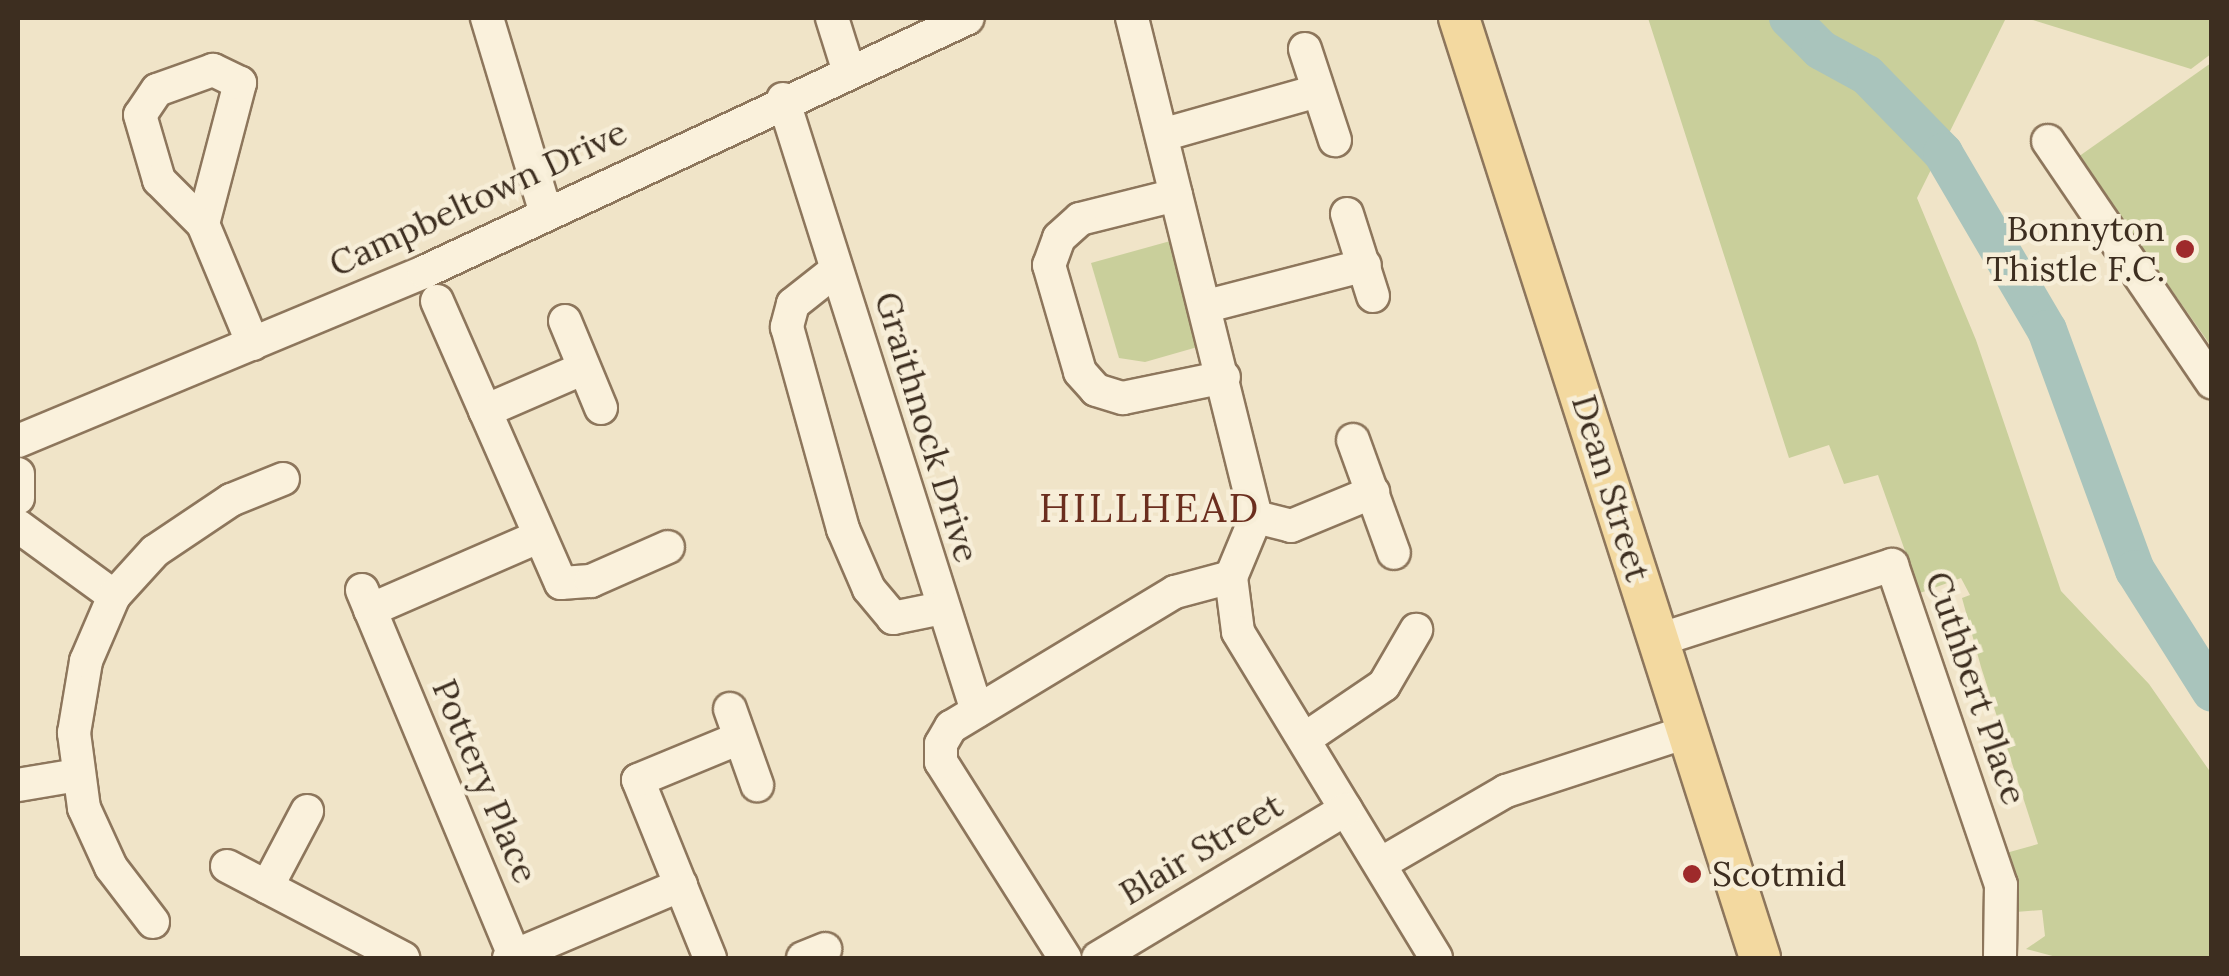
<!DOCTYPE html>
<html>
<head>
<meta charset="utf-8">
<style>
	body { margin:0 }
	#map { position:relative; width:2229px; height:976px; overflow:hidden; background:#f0e4c8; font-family:Lora,serif }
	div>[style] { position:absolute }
	.green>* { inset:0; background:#c9cf9b }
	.river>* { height:40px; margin:-20px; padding:0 20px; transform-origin:20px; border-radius:20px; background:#a9c4bc }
	.roads { filter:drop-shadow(2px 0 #8d765c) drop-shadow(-2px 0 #8d765c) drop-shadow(0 2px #8d765c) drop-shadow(0 -2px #8d765c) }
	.minor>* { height:32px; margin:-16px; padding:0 16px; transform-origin:16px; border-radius:16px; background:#faf1dc }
	.major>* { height:40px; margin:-20px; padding:0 20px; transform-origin:20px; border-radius:20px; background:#f3d9a0 }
	.dots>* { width:28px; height:28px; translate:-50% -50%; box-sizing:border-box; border:5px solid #f7eed8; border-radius:50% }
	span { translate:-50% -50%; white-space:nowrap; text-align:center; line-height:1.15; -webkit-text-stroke:9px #f7eed8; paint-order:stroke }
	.street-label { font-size:35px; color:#3d2e20 }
	.poi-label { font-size:35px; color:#3d2e20 }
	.right { translate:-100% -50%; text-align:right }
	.left { translate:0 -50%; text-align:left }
	.quarter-label { font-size:40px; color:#6b2e1e; letter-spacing:2.5px }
	.frame { position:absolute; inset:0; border:20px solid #3d2e20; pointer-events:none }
</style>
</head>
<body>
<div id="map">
	<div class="green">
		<i style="clip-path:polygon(1648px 18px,2006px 18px,1917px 198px,1976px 340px,2061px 591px,2149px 684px,2211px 773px,2212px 954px,2206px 958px,2060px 958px,2026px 949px,2045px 936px,2042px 910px,2016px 912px,2006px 853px,2038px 844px,1981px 667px,1962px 598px,1970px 595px,1961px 578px,1920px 593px,1878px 475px,1844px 484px,1829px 445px,1789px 458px)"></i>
		<i style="clip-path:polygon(2026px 18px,2211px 18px,2211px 54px,2191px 69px)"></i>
		<i style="clip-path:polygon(2211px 63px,2211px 346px,2078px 157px)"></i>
		<i style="clip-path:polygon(1174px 240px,1201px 346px,1145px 362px,1119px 358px,1091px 263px)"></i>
	</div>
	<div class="river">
		<i style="left:1789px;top:18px;width:45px;rotate:45deg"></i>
		<i style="left:1821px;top:50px;width:52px;rotate:28.5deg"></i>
		<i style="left:1867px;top:75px;width:109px;rotate:45.7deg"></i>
		<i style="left:1943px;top:153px;width:205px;rotate:59.6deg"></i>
		<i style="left:2047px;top:330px;width:256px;rotate:69.9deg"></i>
		<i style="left:2135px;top:570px;width:144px;rotate:57.7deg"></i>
	</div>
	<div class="roads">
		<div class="minor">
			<i style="left:487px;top:18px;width:204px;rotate:73.2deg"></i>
			<i style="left:832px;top:18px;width:57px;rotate:72.5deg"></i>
			<i style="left:1132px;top:18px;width:514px;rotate:76.04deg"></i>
			<i style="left:1256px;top:517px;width:65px;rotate:112.6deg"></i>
			<i style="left:1231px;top:577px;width:55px;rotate:82.7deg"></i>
			<i style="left:1238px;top:632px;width:381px;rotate:58.7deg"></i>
			<i style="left:1305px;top:49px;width:96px;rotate:71.8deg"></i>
			<i style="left:783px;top:99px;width:642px;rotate:72.41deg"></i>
			<i style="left:1162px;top:135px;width:162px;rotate:-15.8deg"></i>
			<i style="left:2048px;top:141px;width:292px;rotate:55.8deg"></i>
			<i style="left:1176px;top:195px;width:99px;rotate:166deg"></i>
			<i style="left:1080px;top:219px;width:28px;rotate:138deg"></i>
			<i style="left:1059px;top:238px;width:29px;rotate:110deg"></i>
			<i style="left:1049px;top:265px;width:111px;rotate:73.8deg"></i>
			<i style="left:1080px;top:372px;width:24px;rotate:48deg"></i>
			<i style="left:1096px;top:390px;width:28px;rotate:17deg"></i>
			<i style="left:1123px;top:398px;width:103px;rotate:-11.7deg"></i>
			<i style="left:1347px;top:214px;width:86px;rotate:72.4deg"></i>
			<i style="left:203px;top:224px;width:146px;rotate:-75.3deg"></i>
			<i style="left:240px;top:83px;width:30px;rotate:-154deg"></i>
			<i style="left:213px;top:70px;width:59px;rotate:160.3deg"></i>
			<i style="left:157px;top:90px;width:30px;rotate:124deg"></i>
			<i style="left:140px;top:115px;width:68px;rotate:73.7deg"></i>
			<i style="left:159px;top:180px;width:62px;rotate:45deg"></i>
			<i style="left:203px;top:224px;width:130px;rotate:67.4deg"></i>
			<i style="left:836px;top:270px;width:55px;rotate:141.7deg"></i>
			<i style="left:793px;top:304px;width:24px;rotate:105deg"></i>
			<i style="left:787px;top:327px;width:210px;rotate:74.5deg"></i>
			<i style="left:843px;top:529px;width:65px;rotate:66.6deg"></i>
			<i style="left:869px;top:589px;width:38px;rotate:50deg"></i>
			<i style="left:893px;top:618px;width:50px;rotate:-11.5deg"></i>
			<i style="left:437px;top:301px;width:308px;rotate:66.3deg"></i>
			<i style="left:561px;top:583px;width:30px;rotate:-4deg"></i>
			<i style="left:591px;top:581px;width:84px;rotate:-23.8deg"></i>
			<i style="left:1207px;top:306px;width:163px;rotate:-14.5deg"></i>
			<i style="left:565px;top:321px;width:94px;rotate:67.5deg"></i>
			<i style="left:485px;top:411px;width:106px;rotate:-23.4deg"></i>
			<i style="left:1353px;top:440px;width:120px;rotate:70.1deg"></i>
			<i style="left:18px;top:441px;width:440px;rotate:-22.6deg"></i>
			<i style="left:424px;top:272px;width:600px;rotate:-25.03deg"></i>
			<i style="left:18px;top:474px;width:24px;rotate:90deg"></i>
			<i style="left:1256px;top:517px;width:36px;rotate:14deg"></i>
			<i style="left:1291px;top:526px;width:89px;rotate:-22.5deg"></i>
			<i style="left:18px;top:526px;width:119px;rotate:36.1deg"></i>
			<i style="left:362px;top:590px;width:393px;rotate:67.4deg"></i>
			<i style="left:370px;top:610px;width:183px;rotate:-23.5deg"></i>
			<i style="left:1658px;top:640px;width:246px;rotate:-17.8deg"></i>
			<i style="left:1892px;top:565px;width:338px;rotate:71.2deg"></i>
			<i style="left:2001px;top:885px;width:73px;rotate:90.8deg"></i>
			<i style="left:730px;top:709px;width:81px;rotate:70.4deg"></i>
			<i style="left:1306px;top:738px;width:94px;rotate:-34.2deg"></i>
			<i style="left:1384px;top:685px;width:64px;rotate:-59.8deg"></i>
			<i style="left:18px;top:785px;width:61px;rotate:-9.5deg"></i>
			<i style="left:1380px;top:864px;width:146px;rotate:-30.1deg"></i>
			<i style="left:1506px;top:791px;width:189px;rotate:-18.1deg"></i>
			<i style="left:227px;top:866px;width:199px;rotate:27.6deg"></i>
			<i style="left:267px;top:887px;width:86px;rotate:-62.2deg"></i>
			<i style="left:153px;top:922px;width:69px;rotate:-127.4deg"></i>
			<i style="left:111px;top:867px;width:65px;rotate:-114.6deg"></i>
			<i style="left:84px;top:808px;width:76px;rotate:-97.6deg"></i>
			<i style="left:74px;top:733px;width:73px;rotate:-80.5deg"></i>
			<i style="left:86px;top:661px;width:71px;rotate:-66.7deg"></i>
			<i style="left:114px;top:596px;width:61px;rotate:-47.7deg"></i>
			<i style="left:155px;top:551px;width:92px;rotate:-33.9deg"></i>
			<i style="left:231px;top:500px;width:56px;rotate:-22deg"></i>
			<i style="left:509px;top:958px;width:187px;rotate:-23deg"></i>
			<i style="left:710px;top:958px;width:192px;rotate:-112deg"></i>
			<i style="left:638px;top:780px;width:110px;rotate:-22.4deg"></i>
			<i style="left:803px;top:958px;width:24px;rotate:-22deg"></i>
			<i style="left:1065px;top:958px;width:232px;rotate:-122.3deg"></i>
			<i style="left:941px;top:762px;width:18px;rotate:-90deg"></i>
			<i style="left:941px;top:744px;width:20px;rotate:-60deg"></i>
			<i style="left:951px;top:727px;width:262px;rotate:-31.1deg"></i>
			<i style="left:1175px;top:592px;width:58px;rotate:-15deg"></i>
			<i style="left:1098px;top:958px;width:289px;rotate:-31deg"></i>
		</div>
		<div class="major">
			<i style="left:1459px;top:18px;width:987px;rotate:72.24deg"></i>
		</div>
	</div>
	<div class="dots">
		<i style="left:2185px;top:249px;background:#9e2a2b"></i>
		<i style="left:1692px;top:874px;background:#9e2a2b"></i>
	</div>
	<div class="street-label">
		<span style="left:478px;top:198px;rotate:-25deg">Campbeltown Drive</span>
		<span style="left:927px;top:427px;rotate:73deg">Graithnock Drive</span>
		<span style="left:1611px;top:488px;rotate:73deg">Dean Street</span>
		<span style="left:1976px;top:688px;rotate:71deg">Cuthbert Place</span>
		<span style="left:485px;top:781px;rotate:67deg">Pottery Place</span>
		<span style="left:1201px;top:849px;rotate:-31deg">Blair Street</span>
	</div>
	<div class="poi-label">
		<span class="right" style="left:2165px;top:249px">Bonnyton<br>Thistle F.C.</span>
		<span class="left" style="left:1712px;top:874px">Scotmid</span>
	</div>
	<div class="quarter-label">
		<span style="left:1150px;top:508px">HILLHEAD</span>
	</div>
	<div class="frame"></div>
</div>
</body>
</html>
